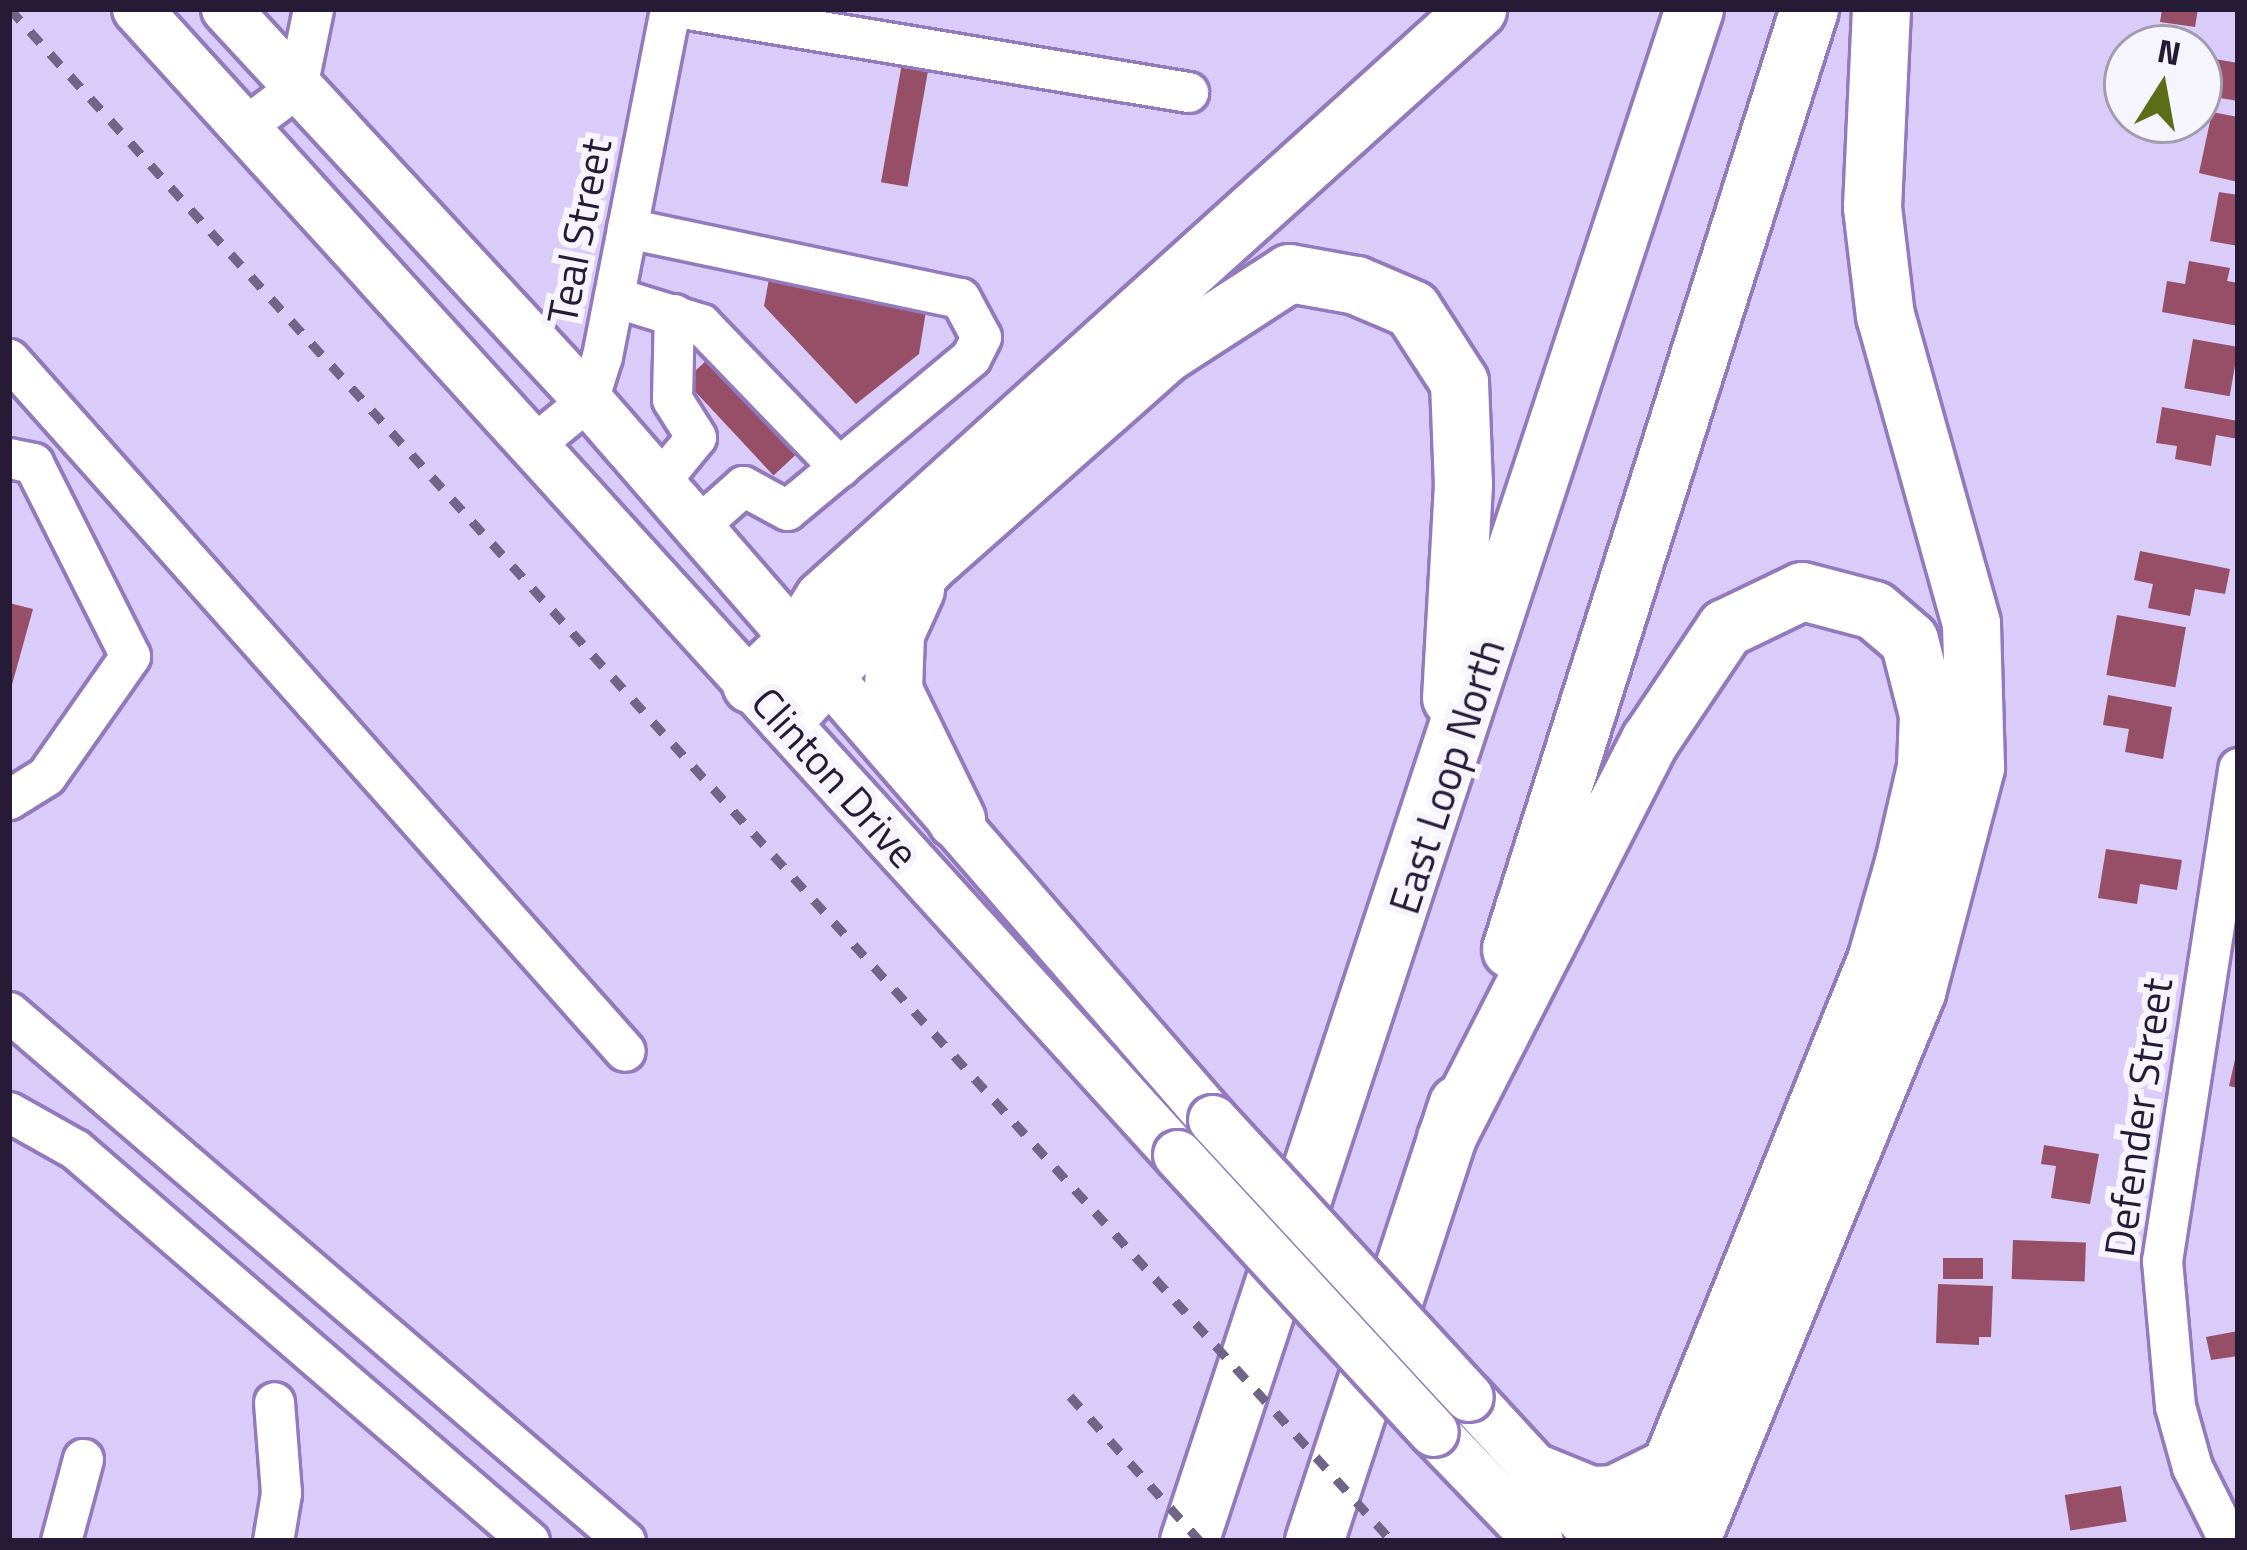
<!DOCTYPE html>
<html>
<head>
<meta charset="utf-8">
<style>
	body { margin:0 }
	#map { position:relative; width:2247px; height:1550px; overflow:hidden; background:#daccf8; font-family:"Titillium Web",sans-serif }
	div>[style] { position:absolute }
	.building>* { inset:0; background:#974e67; transform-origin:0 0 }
	.roads { filter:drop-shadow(3px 0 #927abd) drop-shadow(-3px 0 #927abd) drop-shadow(0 3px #927abd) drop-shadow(0 -3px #927abd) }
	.minor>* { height:39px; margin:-19.5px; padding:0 19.5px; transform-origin:19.5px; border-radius:19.5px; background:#fff }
	.major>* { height:48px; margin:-24px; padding:0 24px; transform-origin:24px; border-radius:24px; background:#fff }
	.highway>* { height:57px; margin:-28.5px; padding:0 28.5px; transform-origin:28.5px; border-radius:28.5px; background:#fff }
	.rail>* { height:9px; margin-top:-4.5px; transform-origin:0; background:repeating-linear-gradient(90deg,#706587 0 15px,transparent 0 30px) }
	.bridges { filter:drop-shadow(3px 0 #927abd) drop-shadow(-3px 0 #927abd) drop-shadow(0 3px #927abd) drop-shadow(0 -3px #927abd) }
	.major-bridge>* { height:48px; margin:-24px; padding:0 24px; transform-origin:24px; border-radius:24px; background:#fff }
	span { translate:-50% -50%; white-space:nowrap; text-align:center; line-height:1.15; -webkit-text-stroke:12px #f6f4fc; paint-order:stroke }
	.street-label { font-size:42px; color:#251b36 }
	.frame { position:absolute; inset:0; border:12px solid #251b36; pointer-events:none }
	.north { position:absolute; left:2103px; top:24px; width:120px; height:120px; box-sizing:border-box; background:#f6f4fc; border:3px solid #a29dad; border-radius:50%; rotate:11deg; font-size:33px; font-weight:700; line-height:48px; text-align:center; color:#251b36 }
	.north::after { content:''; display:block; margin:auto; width:42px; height:54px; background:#5d6c17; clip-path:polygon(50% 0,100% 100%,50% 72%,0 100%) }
</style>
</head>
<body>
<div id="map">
	<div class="building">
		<i style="clip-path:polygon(2162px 9px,2198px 9px,2195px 27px,2160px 22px)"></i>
		<i style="clip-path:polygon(2215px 59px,2238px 63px,2238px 101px,2208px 96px)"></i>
		<i style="left:902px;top:63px;width:27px;height:121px;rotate:10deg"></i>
		<i style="clip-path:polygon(2212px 112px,2238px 117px,2238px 182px,2199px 173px)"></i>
		<i style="clip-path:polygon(2219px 192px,2238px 195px,2238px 246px,2210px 241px)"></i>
		<i style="clip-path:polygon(2189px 261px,2230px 268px,2227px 281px,2238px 283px,2238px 326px,2162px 312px,2167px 281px,2185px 284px)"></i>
		<i style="clip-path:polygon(769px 279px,927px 305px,919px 354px,856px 404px,764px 306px)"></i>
		<i style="left:2193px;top:339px;width:46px;height:50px;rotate:10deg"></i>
		<i style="left:709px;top:358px;width:130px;height:33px;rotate:47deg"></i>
		<i style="clip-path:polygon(2162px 407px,2238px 421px,2238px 439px,2216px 435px,2211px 466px,2175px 459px,2177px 446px,2156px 443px)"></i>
		<i style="clip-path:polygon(2140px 551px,2230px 569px,2225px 594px,2195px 589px,2190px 616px,2148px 608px,2153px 584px,2134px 580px)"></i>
		<i style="clip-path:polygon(9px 603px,33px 609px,10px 692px,9px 692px)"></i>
		<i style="left:2117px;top:615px;width:70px;height:61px;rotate:10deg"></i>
		<i style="clip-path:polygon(2108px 695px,2172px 707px,2163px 759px,2125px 752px,2129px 729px,2103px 725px)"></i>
		<i style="clip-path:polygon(2106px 849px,2182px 860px,2177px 890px,2140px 884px,2137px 904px,2098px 898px)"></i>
		<i style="clip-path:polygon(2238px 1046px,2238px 1088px,2229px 1086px)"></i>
		<i style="clip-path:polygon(2044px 1145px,2099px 1154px,2090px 1204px,2051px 1198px,2056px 1166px,2041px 1164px)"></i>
		<i style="left:2013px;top:1240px;width:73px;height:39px;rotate:2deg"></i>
		<i style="left:1943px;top:1258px;width:40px;height:21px"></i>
		<i style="clip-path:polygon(1938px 1284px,1993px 1286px,1991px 1337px,1979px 1337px,1979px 1345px,1936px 1343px)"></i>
		<i style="clip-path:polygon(2238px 1331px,2238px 1356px,2211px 1360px,2206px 1337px)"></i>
		<i style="left:2121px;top:1486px;width:36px;height:57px;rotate:81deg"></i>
	</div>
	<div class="roads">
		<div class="minor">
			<i style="left:688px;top:9px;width:507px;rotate:9.43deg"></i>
			<i style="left:247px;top:125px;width:63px;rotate:-37.2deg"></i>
			<i style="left:297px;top:87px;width:80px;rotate:-78.4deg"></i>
			<i style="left:627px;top:228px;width:340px;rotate:11.9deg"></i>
			<i style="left:960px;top:298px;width:44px;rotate:61.7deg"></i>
			<i style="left:981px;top:337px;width:22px;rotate:117deg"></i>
			<i style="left:971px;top:357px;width:239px;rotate:140.3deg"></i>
			<i style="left:787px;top:510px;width:50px;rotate:-151.4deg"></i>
			<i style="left:743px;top:486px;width:62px;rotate:138.3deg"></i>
			<i style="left:614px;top:297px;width:91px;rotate:17.2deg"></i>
			<i style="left:701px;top:324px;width:199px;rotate:46deg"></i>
			<i style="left:9px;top:359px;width:926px;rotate:48.33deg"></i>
			<i style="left:533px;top:445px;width:71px;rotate:-39.3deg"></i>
			<i style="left:588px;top:400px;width:46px;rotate:-72.3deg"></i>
			<i style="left:602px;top:356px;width:354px;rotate:-78.9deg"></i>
			<i style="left:9px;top:458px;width:25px;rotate:12deg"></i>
			<i style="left:33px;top:463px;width:216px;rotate:63.3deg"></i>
			<i style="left:130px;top:656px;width:146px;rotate:125deg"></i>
			<i style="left:46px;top:776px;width:44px;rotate:148.1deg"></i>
			<i style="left:659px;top:482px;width:58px;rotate:-50.6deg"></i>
			<i style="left:696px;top:437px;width:45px;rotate:-122.3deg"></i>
			<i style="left:672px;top:399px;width:85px;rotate:-88.7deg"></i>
			<i style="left:9px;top:1012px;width:812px;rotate:40.65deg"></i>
			<i style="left:9px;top:1112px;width:76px;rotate:29.3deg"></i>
			<i style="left:75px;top:1149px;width:600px;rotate:40.81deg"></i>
			<i style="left:61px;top:1541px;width:85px;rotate:-75deg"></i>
			<i style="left:273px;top:1541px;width:49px;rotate:-80.5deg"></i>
			<i style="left:281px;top:1493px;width:91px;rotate:-94.4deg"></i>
			<i style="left:2229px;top:1541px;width:83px;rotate:-116.6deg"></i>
			<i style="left:2192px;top:1467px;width:63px;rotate:-105.6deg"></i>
			<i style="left:2175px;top:1406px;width:146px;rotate:-95.1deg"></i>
			<i style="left:2162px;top:1261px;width:499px;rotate:-81.2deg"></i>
		</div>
		<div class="major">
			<i style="left:137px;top:9px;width:1548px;rotate:47.75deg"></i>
			<i style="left:226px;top:9px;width:533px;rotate:47.21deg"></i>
			<i style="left:588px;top:400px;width:953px;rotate:49.04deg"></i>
			<i style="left:1469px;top:1397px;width:196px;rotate:47.3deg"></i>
			<i style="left:1434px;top:1432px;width:151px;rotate:46.1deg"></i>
		</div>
		<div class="highway">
			<i style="left:915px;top:589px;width:48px;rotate:114.4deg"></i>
			<i style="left:895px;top:633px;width:57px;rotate:92deg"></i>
			<i style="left:893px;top:690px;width:144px;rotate:64deg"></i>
			<i style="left:751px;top:684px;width:65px;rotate:-43.8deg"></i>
			<i style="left:798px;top:639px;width:47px;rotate:-58deg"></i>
			<i style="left:823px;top:599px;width:881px;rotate:-42.05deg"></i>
			<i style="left:786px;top:717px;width:208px;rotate:-47.3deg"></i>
			<i style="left:927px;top:564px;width:317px;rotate:-41.5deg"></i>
			<i style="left:1164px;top:354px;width:149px;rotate:-32.9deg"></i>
			<i style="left:1289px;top:273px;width:68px;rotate:10.2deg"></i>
			<i style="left:1356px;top:285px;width:61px;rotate:23.2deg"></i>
			<i style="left:1412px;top:309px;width:87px;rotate:57.2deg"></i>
			<i style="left:1459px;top:382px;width:102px;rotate:87.8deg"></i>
			<i style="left:1463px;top:484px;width:214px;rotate:93.2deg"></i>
			<i style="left:1511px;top:949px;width:986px;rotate:-72.41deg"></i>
			<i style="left:1446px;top:1138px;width:447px;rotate:-62.9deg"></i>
			<i style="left:1650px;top:740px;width:135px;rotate:-56.2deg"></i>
			<i style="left:1725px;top:628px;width:85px;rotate:-25.7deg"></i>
			<i style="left:1802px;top:591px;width:74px;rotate:14.8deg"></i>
			<i style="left:1874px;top:610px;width:46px;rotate:40.6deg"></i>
			<i style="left:1909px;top:640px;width:76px;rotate:75.6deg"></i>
			<i style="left:1928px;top:714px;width:53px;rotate:92.2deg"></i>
			<i style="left:1926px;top:767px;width:98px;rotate:103deg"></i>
			<i style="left:1904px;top:862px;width:102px;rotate:105.9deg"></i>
			<i style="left:1876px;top:960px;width:627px;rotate:112.11deg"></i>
			<i style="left:1539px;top:1474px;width:55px;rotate:22.4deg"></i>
			<i style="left:1590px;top:1495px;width:24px;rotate:-2deg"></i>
			<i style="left:1614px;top:1494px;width:59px;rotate:-26.1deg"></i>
			<i style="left:1189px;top:1541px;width:1613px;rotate:-71.76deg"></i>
			<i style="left:1314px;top:1541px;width:460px;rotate:-71.8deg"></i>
			<i style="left:1690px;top:1541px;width:594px;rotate:-67.63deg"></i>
			<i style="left:1916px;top:992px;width:233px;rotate:-75.3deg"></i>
			<i style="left:1975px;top:767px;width:144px;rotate:-91.6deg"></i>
			<i style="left:1971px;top:623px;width:319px;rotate:-105.6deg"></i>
			<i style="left:1885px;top:316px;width:110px;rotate:-96.8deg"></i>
			<i style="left:1872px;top:207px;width:198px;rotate:-87.4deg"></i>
		</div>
	</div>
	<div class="rail">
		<i style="left:10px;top:9px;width:2063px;rotate:47.95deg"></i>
		<i style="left:1070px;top:1396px;width:195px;rotate:48.1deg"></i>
	</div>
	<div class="bridges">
		<div class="major-bridge">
			<i style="left:1213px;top:1120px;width:377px;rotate:47.3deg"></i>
			<i style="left:1178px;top:1155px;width:377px;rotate:47.3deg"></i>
		</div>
	</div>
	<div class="street-label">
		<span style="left:578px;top:231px;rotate:-79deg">Teal Street</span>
		<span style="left:1446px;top:776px;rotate:-72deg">East Loop North</span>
		<span style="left:836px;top:777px;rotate:48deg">Clinton Drive</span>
		<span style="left:2137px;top:1117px;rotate:-82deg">Defender Street</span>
	</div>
	<div class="frame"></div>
	<div class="north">N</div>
</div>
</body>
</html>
